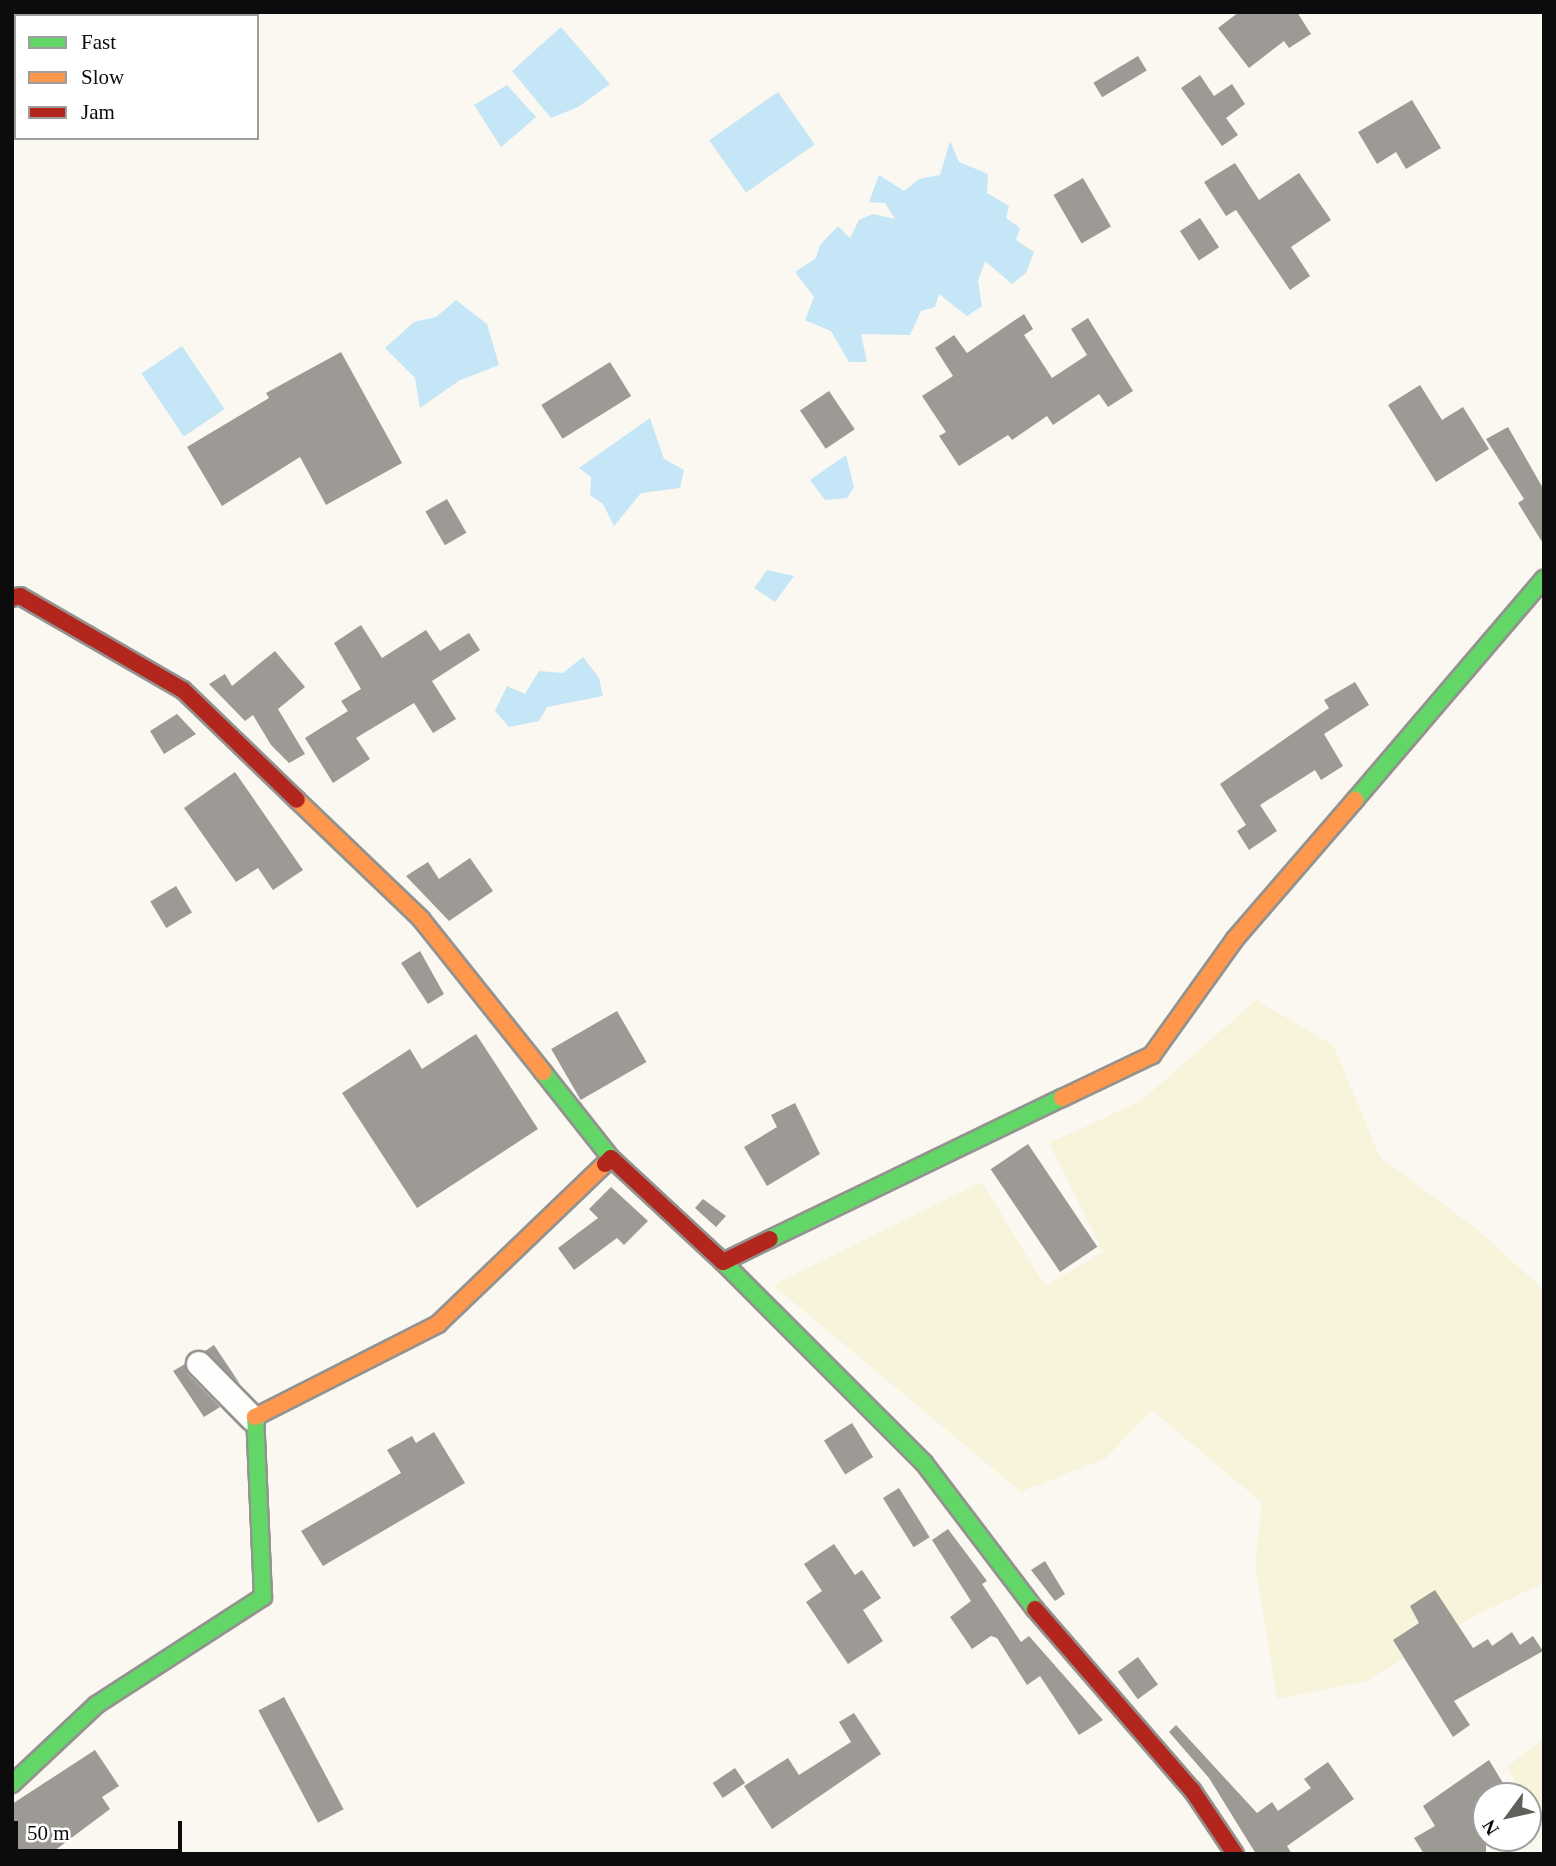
<!DOCTYPE html>
<html>
<head>
<meta charset="utf-8">
<style>
	body { margin:0 }
	#map { position:relative; width:1556px; height:1866px; overflow:hidden; background:#faf8f0; font-family:"Times New Roman",serif }
	div>[style] { position:absolute }
	.farmland>* { inset:0; background:#f8f4db }
	.water>* { inset:0; background:#c4e6f6; transform-origin:0 0 }
	.building>* { inset:0; background:#9d9a96; transform-origin:0 0 }
	.roads { filter:drop-shadow(2px 0 #93928f) drop-shadow(-2px 0 #93928f) drop-shadow(0 2px #93928f) drop-shadow(0 -2px #93928f) }
	.street>* { height:24px; margin:-12px; padding:0 12px; transform-origin:12px; border-radius:12px; background:#fefefd }
	.fast>* { height:16px; margin:-8px; padding:0 8px; transform-origin:8px; border-radius:8px; background:#63d668 }
	.slow>* { height:16px; margin:-8px; padding:0 8px; transform-origin:8px; border-radius:8px; background:#ff974d }
	.jam>* { height:16px; margin:-8px; padding:0 8px; transform-origin:8px; border-radius:8px; background:#b3261e }
	span { translate:-50% -50%; white-space:nowrap; text-align:center; line-height:1.15; -webkit-text-stroke:7px #fff; paint-order:stroke }
	.frame { position:absolute; inset:0; border:14px solid #0c0c0c; pointer-events:none }
	.legend { position:absolute; left:14px; top:14px; width:245px; height:126px; box-sizing:border-box; background:#fff; border:2px solid #9e9e9e; margin:0; padding:9px 12px; list-style:none; font-size:21px; color:#0c0c0c }
	.legend li { display:flex; align-items:center; gap:14px; height:35px }
	.legend b { width:35px; border:2px solid #9e9e9e }
	.north { position:absolute; left:1472px; top:1782px; width:70px; height:70px; box-sizing:border-box; background:#fff; border:2px solid #9e9e9e; border-radius:50%; rotate:237deg; font-size:19px; font-weight:700; line-height:28px; text-align:center; color:#0c0c0c }
	.north::after { content:''; display:block; margin:auto; width:24px; height:32px; background:#5f5f5c; clip-path:polygon(50% 0,100% 100%,50% 72%,0 100%) }
	.scale { position:absolute; left:14px; top:1821px; width:168px; height:32px; box-sizing:border-box; border:4px solid #0c0c0c; border-top:0; padding-left:9px; font-size:21px; line-height:24px; white-space:nowrap; color:#0c0c0c; -webkit-text-stroke:5px #fff; paint-order:stroke }
</style>
</head>
<body>
<div id="map">
	<div class="farmland">
		<i style="clip-path:polygon(1256px 1000px,1333px 1045px,1380px 1157px,1478px 1230px,1544px 1290px,1544px 1583px,1476px 1615px,1367px 1681px,1277px 1699px,1255px 1562px,1262px 1503px,1152px 1410px,1106px 1458px,1021px 1492px,773px 1285px,982px 1182px,1045px 1286px,1103px 1252px,1049px 1143px,1141px 1101px)"></i>
		<i style="clip-path:polygon(1544px 1738px,1544px 1831px,1528px 1808px,1528px 1796px,1522px 1796px,1507px 1767px)"></i>
	</div>
	<div class="water">
		<i style="clip-path:polygon(561px 27px,610px 84px,578px 107px,551px 118px,512px 71px)"></i>
		<i style="clip-path:polygon(507px 85px,536px 117px,501px 147px,474px 105px)"></i>
		<i style="left:778px;top:92px;width:64px;height:84px;rotate:55deg"></i>
		<i style="clip-path:polygon(950px 141px,959px 162px,988px 174px,987px 193px,1009px 206px,1006px 218px,1020px 228px,1016px 240px,1034px 252px,1026px 273px,1012px 284px,985px 261px,978px 281px,982px 306px,967px 316px,939px 294px,935px 307px,921px 311px,910px 335px,861px 334px,867px 362px,849px 362px,831px 331px,805px 320px,814px 297px,795px 272px,816px 258px,820px 245px,838px 226px,850px 238px,859px 220px,873px 214px,895px 219px,885px 203px,869px 202px,879px 175px,904px 191px,919px 179px,940px 175px)"></i>
		<i style="clip-path:polygon(456px 300px,487px 324px,499px 365px,460px 380px,420px 408px,415px 378px,385px 348px,414px 322px,436px 317px)"></i>
		<i style="left:182px;top:346px;width:76px;height:49px;rotate:56deg"></i>
		<i style="clip-path:polygon(650px 418px,664px 459px,684px 470px,680px 488px,641px 493px,614px 526px,603px 504px,590px 495px,591px 477px,579px 468px)"></i>
		<i style="clip-path:polygon(846px 455px,854px 487px,847px 498px,825px 500px,810px 480px)"></i>
		<i style="clip-path:polygon(767px 570px,794px 576px,775px 602px,754px 588px)"></i>
		<i style="clip-path:polygon(583px 657px,599px 678px,603px 696px,547px 707px,539px 721px,509px 727px,495px 711px,507px 686px,525px 694px,539px 671px,563px 673px)"></i>
	</div>
	<div class="building">
		<i style="clip-path:polygon(1239px 12px,1297px 12px,1311px 34px,1289px 48px,1284px 41px,1249px 68px,1218px 28px)"></i>
		<i style="left:1138px;top:56px;width:17px;height:52px;rotate:59deg"></i>
		<i style="clip-path:polygon(1200px 75px,1214px 96px,1232px 84px,1245px 104px,1226px 118px,1238px 135px,1222px 146px,1181px 88px)"></i>
		<i style="clip-path:polygon(1412px 100px,1441px 148px,1406px 169px,1396px 152px,1377px 164px,1358px 132px)"></i>
		<i style="clip-path:polygon(1235px 163px,1259px 200px,1299px 173px,1331px 220px,1291px 247px,1310px 276px,1290px 290px,1236px 210px,1226px 216px,1204px 182px)"></i>
		<i style="left:1083px;top:178px;width:56px;height:34px;rotate:60deg"></i>
		<i style="left:1200px;top:218px;width:35px;height:24px;rotate:57deg"></i>
		<i style="clip-path:polygon(1024px 314px,1033px 329px,1024px 335px,1052px 378px,1087px 355px,1071px 329px,1088px 318px,1133px 391px,1108px 407px,1099px 394px,1053px 425px,1047px 416px,1012px 440px,1008px 435px,959px 466px,939px 436px,946px 432px,922px 396px,953px 376px,935px 348px,954px 335px,967px 353px)"></i>
		<i style="clip-path:polygon(341px 352px,402px 463px,326px 505px,300px 457px,222px 506px,187px 447px,269px 398px,266px 393px)"></i>
		<i style="left:610px;top:362px;width:40px;height:81px;rotate:58deg"></i>
		<i style="clip-path:polygon(1420px 385px,1442px 420px,1463px 407px,1489px 449px,1436px 482px,1388px 405px)"></i>
		<i style="left:829px;top:391px;width:46px;height:35px;rotate:56deg"></i>
		<i style="clip-path:polygon(1508px 427px,1544px 490px,1544px 545px,1518px 503px,1524px 499px,1486px 439px)"></i>
		<i style="left:447px;top:499px;width:39px;height:25px;rotate:60deg"></i>
		<i style="clip-path:polygon(361px 625px,382px 658px,426px 630px,440px 651px,469px 633px,480px 650px,432px 681px,456px 719px,433px 733px,414px 703px,356px 738px,370px 759px,333px 783px,305px 738px,348px 711px,341px 701px,361px 689px,334px 643px)"></i>
		<i style="clip-path:polygon(275px 651px,305px 687px,278px 709px,305px 754px,289px 763px,271px 745px,253px 715px,245px 721px,209px 684px,225px 674px,232px 686px)"></i>
		<i style="clip-path:polygon(1355px 682px,1369px 705px,1324px 734px,1343px 766px,1321px 780px,1315px 770px,1260px 805px,1277px 831px,1249px 850px,1237px 831px,1246px 825px,1220px 784px,1329px 708px,1324px 700px)"></i>
		<i style="clip-path:polygon(177px 714px,196px 734px,164px 754px,150px 731px)"></i>
		<i style="clip-path:polygon(235px 772px,303px 870px,273px 890px,258px 868px,236px 882px,184px 808px)"></i>
		<i style="clip-path:polygon(470px 858px,493px 891px,449px 921px,406px 876px,428px 862px,439px 879px)"></i>
		<i style="left:176px;top:886px;width:31px;height:30px;rotate:59deg"></i>
		<i style="clip-path:polygon(420px 951px,444px 994px,428px 1004px,401px 963px)"></i>
		<i style="left:617px;top:1011px;width:59px;height:76px;rotate:60deg"></i>
		<i style="clip-path:polygon(476px 1034px,538px 1129px,417px 1208px,342px 1093px,410px 1049px,422px 1069px)"></i>
		<i style="clip-path:polygon(795px 1103px,820px 1154px,767px 1186px,744px 1147px,777px 1127px,771px 1115px)"></i>
		<i style="left:1028px;top:1144px;width:124px;height:45px;rotate:56deg"></i>
		<i style="clip-path:polygon(611px 1187px,648px 1221px,624px 1245px,617px 1238px,574px 1270px,558px 1248px,598px 1218px,589px 1209px)"></i>
		<i style="clip-path:polygon(703px 1199px,726px 1216px,716px 1227px,695px 1208px)"></i>
		<i style="clip-path:polygon(214px 1345px,240px 1384px,205px 1351px)"></i>
		<i style="clip-path:polygon(185px 1364px,188px 1374px,220px 1407px,204px 1417px,173px 1371px)"></i>
		<i style="left:852px;top:1423px;width:40px;height:33px;rotate:58deg"></i>
		<i style="clip-path:polygon(434px 1432px,465px 1483px,323px 1566px,301px 1531px,401px 1473px,387px 1450px,412px 1436px,416px 1443px)"></i>
		<i style="left:899px;top:1488px;width:58px;height:19px;rotate:58deg"></i>
		<i style="clip-path:polygon(948px 1529px,987px 1581px,982px 1584px,1021px 1642px,1029px 1636px,1103px 1720px,1079px 1735px,1040px 1676px,1027px 1685px,997px 1638px,991px 1636px,972px 1649px,950px 1617px,971px 1601px,932px 1540px)"></i>
		<i style="clip-path:polygon(834px 1544px,855px 1575px,862px 1570px,881px 1598px,863px 1610px,883px 1641px,848px 1664px,806px 1602px,822px 1591px,804px 1564px)"></i>
		<i style="clip-path:polygon(1045px 1561px,1065px 1594px,1055px 1601px,1031px 1570px)"></i>
		<i style="clip-path:polygon(1435px 1590px,1473px 1648px,1488px 1639px,1492px 1646px,1512px 1632px,1520px 1645px,1533px 1636px,1543px 1651px,1454px 1701px,1470px 1725px,1453px 1737px,1393px 1640px,1419px 1623px,1410px 1606px)"></i>
		<i style="left:1138px;top:1657px;width:34px;height:25px;rotate:54deg"></i>
		<i style="left:284px;top:1697px;width:127px;height:29px;rotate:62deg"></i>
		<i style="clip-path:polygon(854px 1713px,881px 1754px,772px 1829px,744px 1786px,788px 1758px,799px 1775px,851px 1742px,839px 1722px)"></i>
		<i style="clip-path:polygon(1176px 1725px,1257px 1813px,1272px 1802px,1278px 1811px,1311px 1788px,1304px 1779px,1328px 1762px,1354px 1799px,1287px 1846px,1292px 1854px,1256px 1854px,1209px 1778px,1169px 1732px)"></i>
		<i style="clip-path:polygon(95px 1750px,119px 1786px,102px 1797px,110px 1809px,50px 1854px,12px 1854px,12px 1804px)"></i>
		<i style="clip-path:polygon(1489px 1760px,1503px 1783px,1486px 1794px,1486px 1809px,1479px 1814px,1486px 1825px,1486px 1854px,1424px 1854px,1414px 1838px,1435px 1826px,1423px 1806px)"></i>
		<i style="left:735px;top:1768px;width:18px;height:27px;rotate:56deg"></i>
	</div>
	<div class="roads">
		<div class="street">
			<i style="left:199px;top:1364px;width:76px;rotate:45.5deg"></i>
		</div>
		<div class="fast">
			<i style="left:1355px;top:800px;width:291px;rotate:-49.5deg"></i>
			<i style="left:543px;top:1072px;width:110px;rotate:51.7deg"></i>
			<i style="left:770px;top:1239px;width:324px;rotate:-25.8deg"></i>
			<i style="left:723px;top:1262px;width:284px;rotate:45deg"></i>
			<i style="left:924px;top:1463px;width:183px;rotate:52.8deg"></i>
			<i style="left:12px;top:1784px;width:115px;rotate:-43.2deg"></i>
			<i style="left:96px;top:1705px;width:199px;rotate:-32.9deg"></i>
			<i style="left:263px;top:1597px;width:180px;rotate:-92.5deg"></i>
		</div>
		<div class="slow">
			<i style="left:297px;top:800px;width:172px;rotate:43.8deg"></i>
			<i style="left:421px;top:919px;width:196px;rotate:51.4deg"></i>
			<i style="left:1062px;top:1098px;width:100px;rotate:-25.5deg"></i>
			<i style="left:1152px;top:1055px;width:143px;rotate:-54.4deg"></i>
			<i style="left:1235px;top:939px;width:184px;rotate:-49.2deg"></i>
			<i style="left:255px;top:1417px;width:205px;rotate:-26.9deg"></i>
			<i style="left:438px;top:1324px;width:231px;rotate:-43.8deg"></i>
		</div>
		<div class="jam">
			<i style="left:12px;top:598px;width:8px;rotate:-14deg"></i>
			<i style="left:20px;top:596px;width:188px;rotate:30deg"></i>
			<i style="left:183px;top:690px;width:158px;rotate:44deg"></i>
			<i style="left:605px;top:1164px;width:8px;rotate:-45deg"></i>
			<i style="left:611px;top:1158px;width:153px;rotate:42.9deg"></i>
			<i style="left:723px;top:1262px;width:52px;rotate:-26.1deg"></i>
			<i style="left:1035px;top:1609px;width:240px;rotate:49.1deg"></i>
			<i style="left:1192px;top:1790px;width:77px;rotate:56.1deg"></i>
		</div>
	</div>
	<div class="frame"></div>
	<ul class="legend">
	<li><b style="height:9px;background:#63d668"></b>Fast</li>
	<li><b style="height:9px;background:#ff974d"></b>Slow</li>
	<li><b style="height:9px;background:#b3261e"></b>Jam</li>
	</ul>
	<div class="north">N</div>
	<div class="scale">50 m</div>
</div>
</body>
</html>
